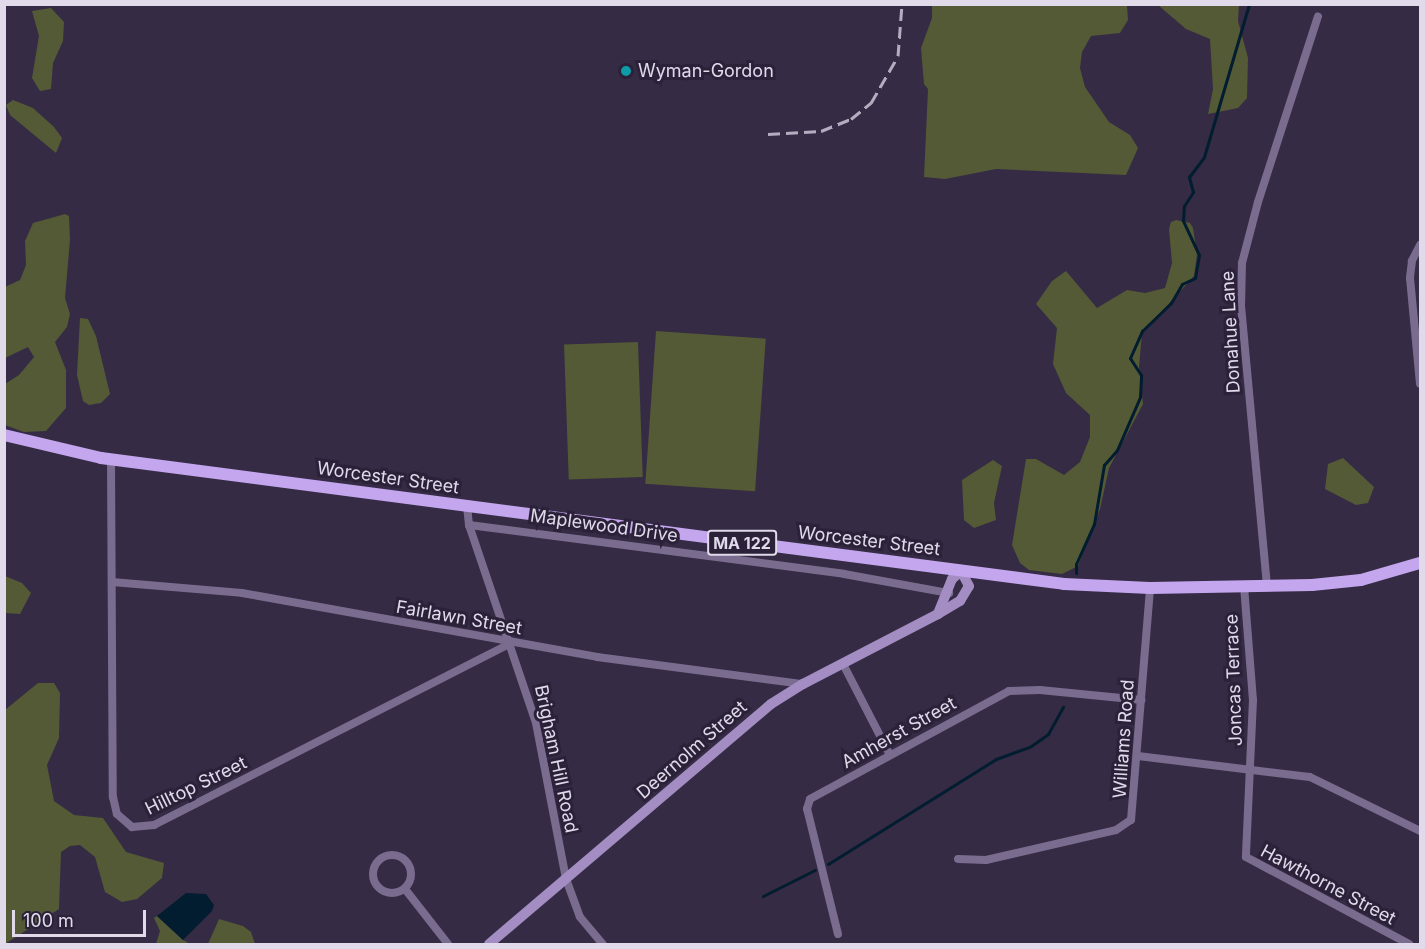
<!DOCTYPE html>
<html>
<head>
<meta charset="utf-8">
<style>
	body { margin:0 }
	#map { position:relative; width:1425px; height:949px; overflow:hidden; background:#352b44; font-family:Inter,sans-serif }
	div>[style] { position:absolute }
	.green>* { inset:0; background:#545a35; transform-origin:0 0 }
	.water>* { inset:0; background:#021d30 }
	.stream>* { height:3px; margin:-1.5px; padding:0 1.5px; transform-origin:1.5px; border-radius:1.5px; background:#021d30 }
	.street>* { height:8px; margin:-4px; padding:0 4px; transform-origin:4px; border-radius:4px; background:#7a6c8e }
	.street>.ring { margin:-4px; padding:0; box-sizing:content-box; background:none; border:8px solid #7a6c8e; border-radius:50% }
	.secondary>* { height:10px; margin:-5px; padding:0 5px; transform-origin:5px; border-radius:5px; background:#a38dc3 }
	.primary>* { height:12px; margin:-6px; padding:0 6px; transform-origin:6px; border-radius:6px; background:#c3a6ed }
	.rail>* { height:3px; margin-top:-1.5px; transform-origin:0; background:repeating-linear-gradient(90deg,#b4adc0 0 12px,transparent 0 18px) }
	.dots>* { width:16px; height:16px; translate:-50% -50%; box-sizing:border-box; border:3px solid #2b2139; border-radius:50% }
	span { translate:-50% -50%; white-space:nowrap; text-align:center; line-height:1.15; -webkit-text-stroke:6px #2b2139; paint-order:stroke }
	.shield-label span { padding:2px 4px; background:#2b2139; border:2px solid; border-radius:4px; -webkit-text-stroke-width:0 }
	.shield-label { font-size:16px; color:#e0daeb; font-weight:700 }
	.poi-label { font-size:18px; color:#e0daeb }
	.left { translate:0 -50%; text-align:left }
	.street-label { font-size:18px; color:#e0daeb }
	.frame { position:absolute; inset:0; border:6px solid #e0daeb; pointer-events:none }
	.scale { position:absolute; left:12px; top:910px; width:134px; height:27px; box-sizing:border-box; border:3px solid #e0daeb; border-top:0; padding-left:8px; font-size:18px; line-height:21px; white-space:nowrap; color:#e0daeb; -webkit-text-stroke:4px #2b2139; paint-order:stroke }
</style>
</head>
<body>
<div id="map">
	<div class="green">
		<i style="clip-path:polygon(932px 5px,1127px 5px,1128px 20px,1120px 33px,1091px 36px,1082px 52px,1080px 68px,1085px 87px,1109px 122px,1130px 135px,1138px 148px,1126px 175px,996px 169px,945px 179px,924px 177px,928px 89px,924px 84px,921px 48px,932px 18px)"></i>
		<i style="clip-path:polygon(1158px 5px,1239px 5px,1238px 21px,1248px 58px,1247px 98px,1238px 108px,1208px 114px,1213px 89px,1210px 39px,1186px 29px)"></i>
		<i style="clip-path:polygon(51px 8px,64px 22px,63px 41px,53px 63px,51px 89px,40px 91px,32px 78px,39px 36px,32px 11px)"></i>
		<i style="clip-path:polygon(13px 100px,33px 108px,54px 127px,62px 138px,56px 153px,10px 115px,6px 105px)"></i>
		<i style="clip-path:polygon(65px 214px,69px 216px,70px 240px,65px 298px,70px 314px,67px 327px,55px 342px,66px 370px,66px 408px,46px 431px,24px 432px,5px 425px,5px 384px,19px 375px,34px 357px,28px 347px,5px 358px,5px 287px,20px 280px,26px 265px,25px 241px,33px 223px)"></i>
		<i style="clip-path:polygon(1176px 220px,1190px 223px,1193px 228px,1197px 254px,1194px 276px,1142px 333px,1139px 367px,1143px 404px,1109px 468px,1100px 509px,1078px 566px,1062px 574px,1029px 570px,1020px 563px,1012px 545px,1026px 459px,1036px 459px,1064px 475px,1080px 462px,1090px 437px,1090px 415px,1066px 393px,1053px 364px,1057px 328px,1036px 304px,1052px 281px,1066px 271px,1097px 308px,1127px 290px,1145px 293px,1165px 288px,1172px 263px,1169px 229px,1171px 222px)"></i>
		<i style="clip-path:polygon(80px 318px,88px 319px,96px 336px,110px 394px,101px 403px,89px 405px,83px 401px,77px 375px)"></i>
		<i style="left:656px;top:331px;width:110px;height:153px;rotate:4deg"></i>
		<i style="left:638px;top:342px;width:135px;height:74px;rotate:88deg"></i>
		<i style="clip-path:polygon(1343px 458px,1374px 487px,1368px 503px,1356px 505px,1325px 489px,1328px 464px)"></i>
		<i style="clip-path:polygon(993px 460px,1002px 466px,994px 503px,996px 520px,974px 528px,964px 520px,962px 480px)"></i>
		<i style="clip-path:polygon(5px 576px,22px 583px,31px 593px,20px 614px,5px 613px)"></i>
		<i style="clip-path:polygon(38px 683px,54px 683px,60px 693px,59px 738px,47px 765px,54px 801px,74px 815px,103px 818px,126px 852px,164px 863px,162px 878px,137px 899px,122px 902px,105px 892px,95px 857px,80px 845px,70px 846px,61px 852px,59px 909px,5px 944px,5px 710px)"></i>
		<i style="clip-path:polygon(157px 916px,183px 940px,190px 944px,156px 944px,160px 931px,154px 918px)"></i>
		<i style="clip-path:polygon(219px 919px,243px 926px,251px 932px,255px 944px,208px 944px)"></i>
	</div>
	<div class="water">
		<i style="clip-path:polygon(186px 893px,206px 894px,214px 905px,212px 911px,183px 940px,157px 916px)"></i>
	</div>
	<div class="stream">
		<i style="left:1076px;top:573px;width:9px;rotate:-90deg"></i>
		<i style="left:1076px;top:564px;width:44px;rotate:-65.8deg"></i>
		<i style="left:1094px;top:524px;width:60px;rotate:-80.4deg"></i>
		<i style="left:1104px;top:465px;width:20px;rotate:-49deg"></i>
		<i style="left:1117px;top:450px;width:58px;rotate:-66.5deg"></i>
		<i style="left:1140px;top:397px;width:22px;rotate:-87deg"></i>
		<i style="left:1141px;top:375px;width:20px;rotate:-123deg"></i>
		<i style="left:1130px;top:358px;width:30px;rotate:-66deg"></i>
		<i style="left:1142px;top:331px;width:40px;rotate:-44deg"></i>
		<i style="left:1171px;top:303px;width:22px;rotate:-60deg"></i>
		<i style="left:1182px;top:284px;width:14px;rotate:-25deg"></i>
		<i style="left:1195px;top:278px;width:23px;rotate:-80deg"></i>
		<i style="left:1199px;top:255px;width:38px;rotate:-115deg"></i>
		<i style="left:1183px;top:220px;width:14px;rotate:-86deg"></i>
		<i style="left:1184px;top:206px;width:17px;rotate:-57deg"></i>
		<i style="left:1193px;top:192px;width:16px;rotate:-105deg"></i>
		<i style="left:1189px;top:177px;width:25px;rotate:-53deg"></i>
		<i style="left:1204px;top:157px;width:159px;rotate:-73.6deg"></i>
		<i style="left:828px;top:864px;width:198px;rotate:-32deg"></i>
		<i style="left:996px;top:759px;width:37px;rotate:-20deg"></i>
		<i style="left:1031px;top:746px;width:21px;rotate:-35deg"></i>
		<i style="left:1048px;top:734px;width:31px;rotate:-61deg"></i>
		<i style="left:763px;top:896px;width:58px;rotate:-26.6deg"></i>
	</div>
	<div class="street">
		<i style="left:1420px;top:245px;width:18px;rotate:117deg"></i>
		<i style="left:1412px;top:261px;width:17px;rotate:97deg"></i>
		<i style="left:1410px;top:278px;width:106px;rotate:84.6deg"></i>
		<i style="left:111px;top:459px;width:338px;rotate:89.7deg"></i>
		<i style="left:113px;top:797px;width:17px;rotate:77deg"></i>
		<i style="left:117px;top:814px;width:20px;rotate:41deg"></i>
		<i style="left:132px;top:827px;width:22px;rotate:-5deg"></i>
		<i style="left:154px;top:825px;width:401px;rotate:-27deg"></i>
		<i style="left:467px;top:506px;width:19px;rotate:84deg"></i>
		<i style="left:469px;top:525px;width:209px;rotate:71.3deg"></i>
		<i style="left:536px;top:723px;width:159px;rotate:79.1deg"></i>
		<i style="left:566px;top:879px;width:40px;rotate:69.8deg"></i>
		<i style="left:580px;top:917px;width:35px;rotate:50deg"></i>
		<i style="left:469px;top:525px;width:378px;rotate:7.4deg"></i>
		<i style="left:844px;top:574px;width:107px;rotate:10.3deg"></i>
		<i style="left:112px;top:582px;width:130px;rotate:4.8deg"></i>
		<i style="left:242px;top:593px;width:361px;rotate:10.2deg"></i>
		<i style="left:597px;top:657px;width:208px;rotate:7.5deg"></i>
		<i style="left:1244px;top:586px;width:114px;rotate:85.5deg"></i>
		<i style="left:1253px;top:700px;width:157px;rotate:92.6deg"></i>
		<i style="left:1246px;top:857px;width:185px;rotate:28.1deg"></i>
		<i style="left:1267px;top:586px;width:280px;rotate:-95.3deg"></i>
		<i style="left:1241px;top:307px;width:44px;rotate:-88.7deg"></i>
		<i style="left:1242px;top:263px;width:63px;rotate:-75.3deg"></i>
		<i style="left:1258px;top:202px;width:195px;rotate:-72.1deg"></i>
		<i style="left:843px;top:664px;width:102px;rotate:62.7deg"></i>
		<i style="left:1138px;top:756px;width:173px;rotate:7deg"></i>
		<i style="left:1310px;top:777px;width:123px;rotate:26.1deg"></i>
		<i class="ring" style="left:373px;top:855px;width:30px;height:30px"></i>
		<i style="left:958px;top:859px;width:28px;rotate:2deg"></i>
		<i style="left:986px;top:860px;width:133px;rotate:-13deg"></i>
		<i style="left:1116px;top:830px;width:18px;rotate:-34deg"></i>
		<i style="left:1131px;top:820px;width:233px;rotate:-85.3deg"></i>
		<i style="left:405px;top:889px;width:70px;rotate:52deg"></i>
		<i style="left:838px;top:934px;width:129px;rotate:-103.9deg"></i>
		<i style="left:807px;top:809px;width:10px;rotate:-73deg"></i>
		<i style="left:810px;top:799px;width:226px;rotate:-28.5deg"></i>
		<i style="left:1009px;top:691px;width:31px;rotate:-2deg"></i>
		<i style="left:1040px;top:690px;width:102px;rotate:5.6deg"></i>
	</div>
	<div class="secondary">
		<i style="left:489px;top:944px;width:370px;rotate:-40.4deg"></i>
		<i style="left:771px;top:704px;width:38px;rotate:-32deg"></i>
		<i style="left:803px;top:684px;width:152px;rotate:-27.4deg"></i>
		<i style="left:938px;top:614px;width:26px;rotate:-31deg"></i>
		<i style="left:960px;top:601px;width:17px;rotate:-59deg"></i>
		<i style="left:969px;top:586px;width:17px;rotate:-118deg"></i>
		<i style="left:961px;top:571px;width:12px;rotate:138deg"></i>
		<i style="left:952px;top:579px;width:38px;rotate:112deg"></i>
	</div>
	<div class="primary">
		<i style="left:4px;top:435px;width:100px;rotate:13.3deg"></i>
		<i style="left:101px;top:458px;width:971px;rotate:7.45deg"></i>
		<i style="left:1064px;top:584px;width:86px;rotate:2.7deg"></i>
		<i style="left:1150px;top:588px;width:162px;rotate:-1.1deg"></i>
		<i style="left:1312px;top:585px;width:49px;rotate:-5.8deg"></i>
		<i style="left:1361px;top:580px;width:61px;rotate:-16.1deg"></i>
	</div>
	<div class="rail">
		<i style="left:768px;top:134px;width:53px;rotate:-3.2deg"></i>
		<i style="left:821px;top:131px;width:32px;rotate:-22deg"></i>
		<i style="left:851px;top:119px;width:26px;rotate:-39deg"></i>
		<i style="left:871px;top:103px;width:54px;rotate:-60.1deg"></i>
		<i style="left:898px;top:56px;width:52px;rotate:-85.6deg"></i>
	</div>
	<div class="dots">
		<i style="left:626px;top:71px;background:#0f9aa8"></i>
	</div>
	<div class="shield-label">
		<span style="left:742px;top:543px">MA 122</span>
	</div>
	<div class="poi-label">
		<span class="left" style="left:638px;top:71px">Wyman-Gordon</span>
	</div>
	<div class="street-label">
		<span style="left:1231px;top:332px;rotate:-93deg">Donahue Lane</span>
		<span style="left:388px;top:478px;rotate:8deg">Worcester Street</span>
		<span style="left:604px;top:526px;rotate:8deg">Maplewood Drive</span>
		<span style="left:869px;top:541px;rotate:7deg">Worcester Street</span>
		<span style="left:459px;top:618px;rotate:10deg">Fairlawn Street</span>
		<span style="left:1234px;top:680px;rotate:-92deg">Joncas Terrace</span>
		<span style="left:899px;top:733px;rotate:-29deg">Amherst Street</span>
		<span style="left:1124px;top:739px;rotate:-86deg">Williams Road</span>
		<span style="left:692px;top:750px;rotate:-41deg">Deernolm Street</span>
		<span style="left:556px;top:759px;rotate:78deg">Brigham Hill Road</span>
		<span style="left:196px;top:786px;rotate:-26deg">Hilltop Street</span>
		<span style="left:1328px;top:885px;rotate:28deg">Hawthorne Street</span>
	</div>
	<div class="frame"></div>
	<div class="scale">100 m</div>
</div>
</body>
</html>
